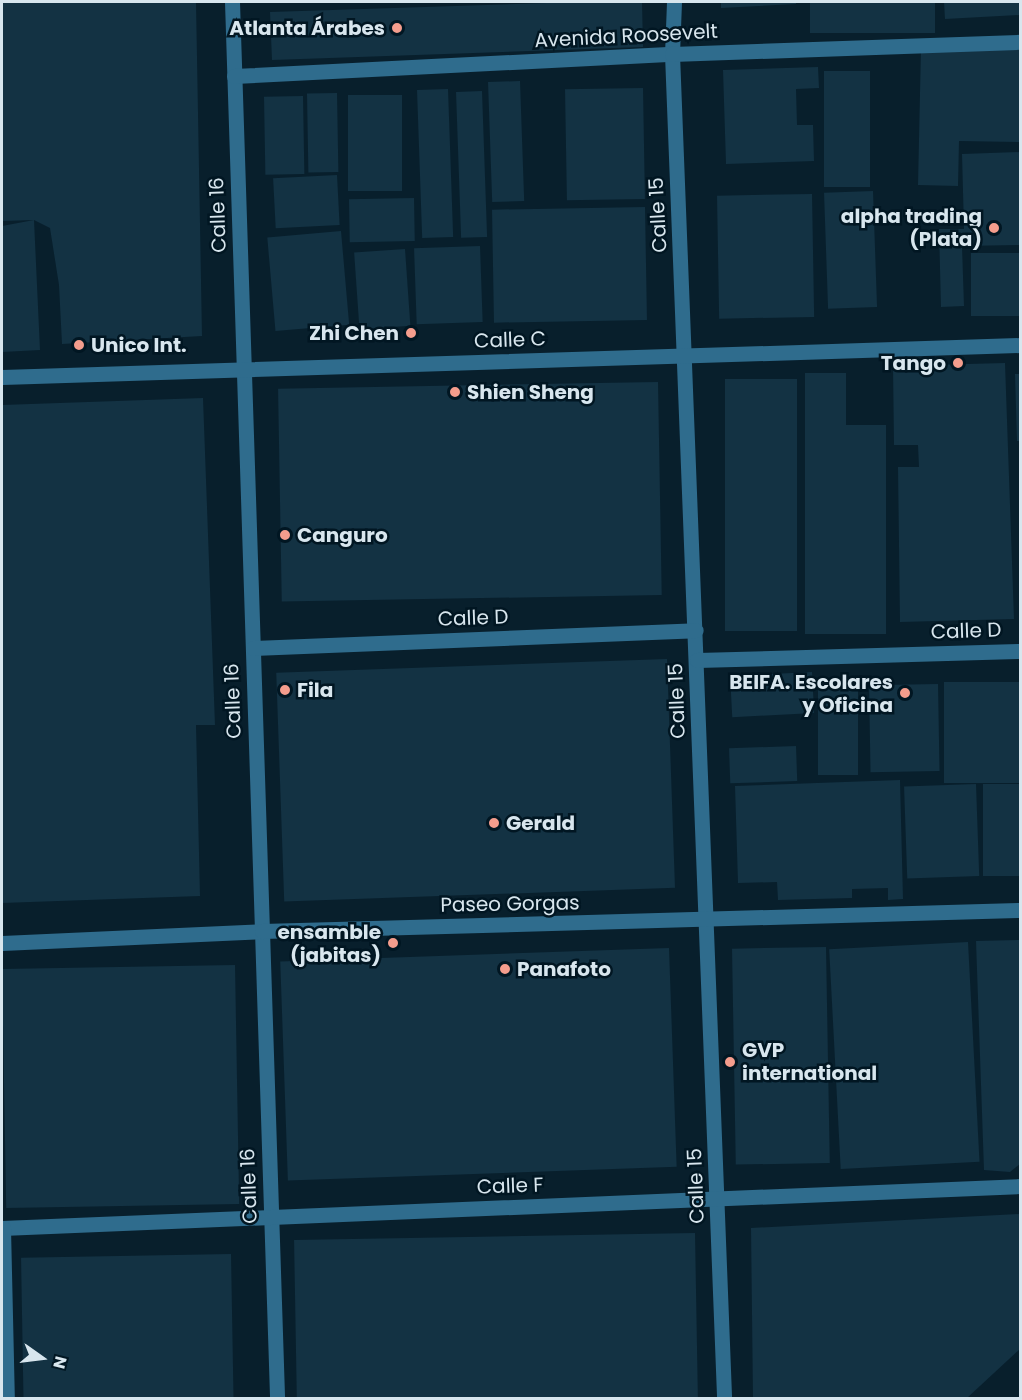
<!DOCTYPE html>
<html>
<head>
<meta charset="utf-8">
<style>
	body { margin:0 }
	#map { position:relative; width:1022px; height:1400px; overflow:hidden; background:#081f2c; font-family:Poppins,sans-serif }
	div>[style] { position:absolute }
	.building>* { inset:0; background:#133243; transform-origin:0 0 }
	.minor>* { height:15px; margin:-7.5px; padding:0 7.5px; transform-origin:7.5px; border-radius:7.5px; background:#2f6c8d }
	.dots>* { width:16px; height:16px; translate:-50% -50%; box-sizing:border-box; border:3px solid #011622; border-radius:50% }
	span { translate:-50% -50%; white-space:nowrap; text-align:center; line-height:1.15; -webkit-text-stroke:5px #011622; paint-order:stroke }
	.poi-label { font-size:20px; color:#d8e6ee; font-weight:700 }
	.right { translate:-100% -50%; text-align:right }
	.left { translate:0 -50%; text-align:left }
	.street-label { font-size:20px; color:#d8e6ee }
	.frame { position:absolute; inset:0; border:3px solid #d8e6ee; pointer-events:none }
	.north { position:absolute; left:12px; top:1328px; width:60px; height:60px; -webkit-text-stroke:4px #011622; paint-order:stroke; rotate:104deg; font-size:16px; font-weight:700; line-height:24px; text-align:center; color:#d8e6ee }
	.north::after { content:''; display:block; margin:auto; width:21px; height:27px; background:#d8e6ee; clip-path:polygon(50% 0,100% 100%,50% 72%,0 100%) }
</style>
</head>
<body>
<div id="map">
	<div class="building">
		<i style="clip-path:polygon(2px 2px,196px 2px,202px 336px,62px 344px,59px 285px,50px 228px,34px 220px,40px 350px,2px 352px,2px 226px,34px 220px,2px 221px)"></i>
		<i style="clip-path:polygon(577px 2px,642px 2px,643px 47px,272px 60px,270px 12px)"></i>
		<i style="clip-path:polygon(721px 2px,796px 2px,796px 4px,721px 8px)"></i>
		<i style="left:810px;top:2px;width:125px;height:31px"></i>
		<i style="clip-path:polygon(944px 2px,1020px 2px,1020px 15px,945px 19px)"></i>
		<i style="clip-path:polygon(921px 48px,1020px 50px,1020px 142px,959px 141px,958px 186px,918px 185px)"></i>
		<i style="clip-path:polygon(818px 67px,819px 88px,796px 89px,797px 125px,813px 125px,814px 161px,726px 164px,723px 70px)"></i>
		<i style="left:824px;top:71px;width:46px;height:116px"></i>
		<i style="left:520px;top:81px;width:120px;height:32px;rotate:88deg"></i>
		<i style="left:643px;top:88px;width:111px;height:78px;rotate:89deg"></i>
		<i style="left:448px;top:89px;width:148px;height:31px;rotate:88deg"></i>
		<i style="left:482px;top:91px;width:146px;height:26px;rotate:88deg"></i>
		<i style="left:337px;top:93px;width:79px;height:30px;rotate:89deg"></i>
		<i style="left:348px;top:95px;width:54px;height:96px"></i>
		<i style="left:303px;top:96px;width:78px;height:39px;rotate:89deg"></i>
		<i style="clip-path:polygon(1020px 152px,1020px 245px,962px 246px,964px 306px,941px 307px,939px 229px,964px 229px,962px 154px)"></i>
		<i style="left:337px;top:175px;width:50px;height:64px;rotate:87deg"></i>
		<i style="left:873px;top:191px;width:116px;height:49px;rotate:88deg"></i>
		<i style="left:812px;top:194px;width:123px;height:95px;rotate:89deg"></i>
		<i style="left:414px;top:198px;width:43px;height:65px;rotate:89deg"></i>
		<i style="left:645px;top:207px;width:113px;height:153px;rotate:89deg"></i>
		<i style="left:341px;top:231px;width:94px;height:74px;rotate:85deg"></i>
		<i style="left:480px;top:246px;width:76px;height:66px;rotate:88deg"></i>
		<i style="left:405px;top:249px;width:77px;height:51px;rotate:86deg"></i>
		<i style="left:1020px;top:253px;width:63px;height:49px;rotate:90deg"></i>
		<i style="clip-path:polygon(1005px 363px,1014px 619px,900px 622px,898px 467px,919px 467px,918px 445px,894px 445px,893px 366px)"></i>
		<i style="clip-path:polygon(805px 373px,846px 373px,846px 425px,886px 425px,886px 634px,805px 634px)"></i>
		<i style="clip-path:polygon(1015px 374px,1020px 374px,1020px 441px,1017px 441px)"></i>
		<i style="left:725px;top:379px;width:72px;height:252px"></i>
		<i style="left:658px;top:382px;width:213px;height:380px;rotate:89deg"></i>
		<i style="clip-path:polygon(203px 398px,215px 725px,196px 725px,200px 896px,2px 903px,2px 405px)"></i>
		<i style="left:667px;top:659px;width:229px;height:391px;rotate:88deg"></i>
		<i style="left:812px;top:672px;width:41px;height:82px;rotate:87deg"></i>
		<i style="left:944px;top:682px;width:76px;height:101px"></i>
		<i style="left:938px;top:684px;width:87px;height:69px;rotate:89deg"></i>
		<i style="left:818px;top:685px;width:40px;height:90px"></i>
		<i style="left:796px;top:746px;width:35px;height:67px;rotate:88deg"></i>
		<i style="clip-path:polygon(900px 780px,903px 899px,888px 900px,888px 888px,852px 889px,852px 898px,778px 900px,777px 882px,738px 883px,735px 786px)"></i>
		<i style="left:976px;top:784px;width:92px;height:72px;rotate:88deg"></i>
		<i style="left:1020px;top:784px;width:92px;height:37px;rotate:90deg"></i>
		<i style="clip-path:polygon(1020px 940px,1020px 1164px,1010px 1172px,984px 1170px,976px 941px)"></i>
		<i style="left:968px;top:942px;width:220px;height:139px;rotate:87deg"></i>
		<i style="left:826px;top:947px;width:216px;height:94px;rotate:89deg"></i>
		<i style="left:669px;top:948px;width:219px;height:389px;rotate:88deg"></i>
		<i style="left:235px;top:965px;width:239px;height:233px;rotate:89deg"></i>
		<i style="clip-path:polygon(1020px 1214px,1020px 1349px,967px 1398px,753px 1398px,751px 1228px)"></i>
		<i style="left:695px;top:1233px;width:165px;height:401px;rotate:89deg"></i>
		<i style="left:231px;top:1254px;width:144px;height:210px;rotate:89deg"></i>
	</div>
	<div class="minor">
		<i style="left:232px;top:2px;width:1397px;rotate:88.15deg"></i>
		<i style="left:674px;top:2px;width:52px;rotate:92.2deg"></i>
		<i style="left:672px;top:54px;width:1345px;rotate:87.78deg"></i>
		<i style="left:234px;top:76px;width:439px;rotate:-2.9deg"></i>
		<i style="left:672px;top:54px;width:348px;rotate:-2deg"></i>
		<i style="left:2px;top:377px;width:1019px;rotate:-1.8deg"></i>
		<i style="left:253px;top:648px;width:443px;rotate:-2.3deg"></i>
		<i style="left:697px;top:660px;width:323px;rotate:-1.6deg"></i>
		<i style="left:2px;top:943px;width:260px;rotate:-2.6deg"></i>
		<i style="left:262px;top:931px;width:758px;rotate:-1.59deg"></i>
		<i style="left:2px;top:1228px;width:1019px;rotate:-2.36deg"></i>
		<i style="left:3px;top:1228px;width:170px;rotate:88.7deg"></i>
	</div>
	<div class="dots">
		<i style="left:397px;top:28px;background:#f49d8d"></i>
		<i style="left:994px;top:228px;background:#f49d8d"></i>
		<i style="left:411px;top:333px;background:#f49d8d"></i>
		<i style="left:79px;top:345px;background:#f49d8d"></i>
		<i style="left:958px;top:363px;background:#f49d8d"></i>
		<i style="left:455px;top:392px;background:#f49d8d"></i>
		<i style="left:285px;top:535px;background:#f49d8d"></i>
		<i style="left:285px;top:690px;background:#f49d8d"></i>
		<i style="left:905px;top:693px;background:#f49d8d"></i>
		<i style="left:494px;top:823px;background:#f49d8d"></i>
		<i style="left:393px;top:943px;background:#f49d8d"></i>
		<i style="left:505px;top:969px;background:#f49d8d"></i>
		<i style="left:730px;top:1062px;background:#f49d8d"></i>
	</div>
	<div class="poi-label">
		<span class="right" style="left:385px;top:28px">Atlanta Árabes</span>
		<span class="right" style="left:982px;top:228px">alpha trading<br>(Plata)</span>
		<span class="right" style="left:399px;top:333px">Zhi Chen</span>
		<span class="left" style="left:91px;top:345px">Unico Int.</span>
		<span class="right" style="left:946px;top:363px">Tango</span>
		<span class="left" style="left:467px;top:392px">Shien Sheng</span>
		<span class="left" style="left:297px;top:535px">Canguro</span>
		<span class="right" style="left:893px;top:694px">BEIFA. Escolares<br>y Oficina</span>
		<span class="left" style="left:297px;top:690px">Fila</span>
		<span class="left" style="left:506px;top:823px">Gerald</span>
		<span class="right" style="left:381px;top:944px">ensamble<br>(jabitas)</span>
		<span class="left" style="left:517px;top:969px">Panafoto</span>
		<span class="left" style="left:742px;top:1062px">GVP<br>international</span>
	</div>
	<div class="street-label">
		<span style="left:626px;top:36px;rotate:-3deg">Avenida Roosevelt</span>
		<span style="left:218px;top:215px;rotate:-92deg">Calle 16</span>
		<span style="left:658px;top:215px;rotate:-93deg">Calle 15</span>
		<span style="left:510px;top:340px;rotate:-2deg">Calle C</span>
		<span style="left:473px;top:618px;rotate:-2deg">Calle D</span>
		<span style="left:966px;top:631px;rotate:-2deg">Calle D</span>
		<span style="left:233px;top:701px;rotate:-92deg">Calle 16</span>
		<span style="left:677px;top:701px;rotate:-92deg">Calle 15</span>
		<span style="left:510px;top:904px;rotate:-1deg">Paseo Gorgas</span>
		<span style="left:249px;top:1186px;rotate:-92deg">Calle 16</span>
		<span style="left:510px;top:1186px;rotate:-2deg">Calle F</span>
		<span style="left:696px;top:1186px;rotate:-92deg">Calle 15</span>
	</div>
	<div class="frame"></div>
	<div class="north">N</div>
</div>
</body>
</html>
